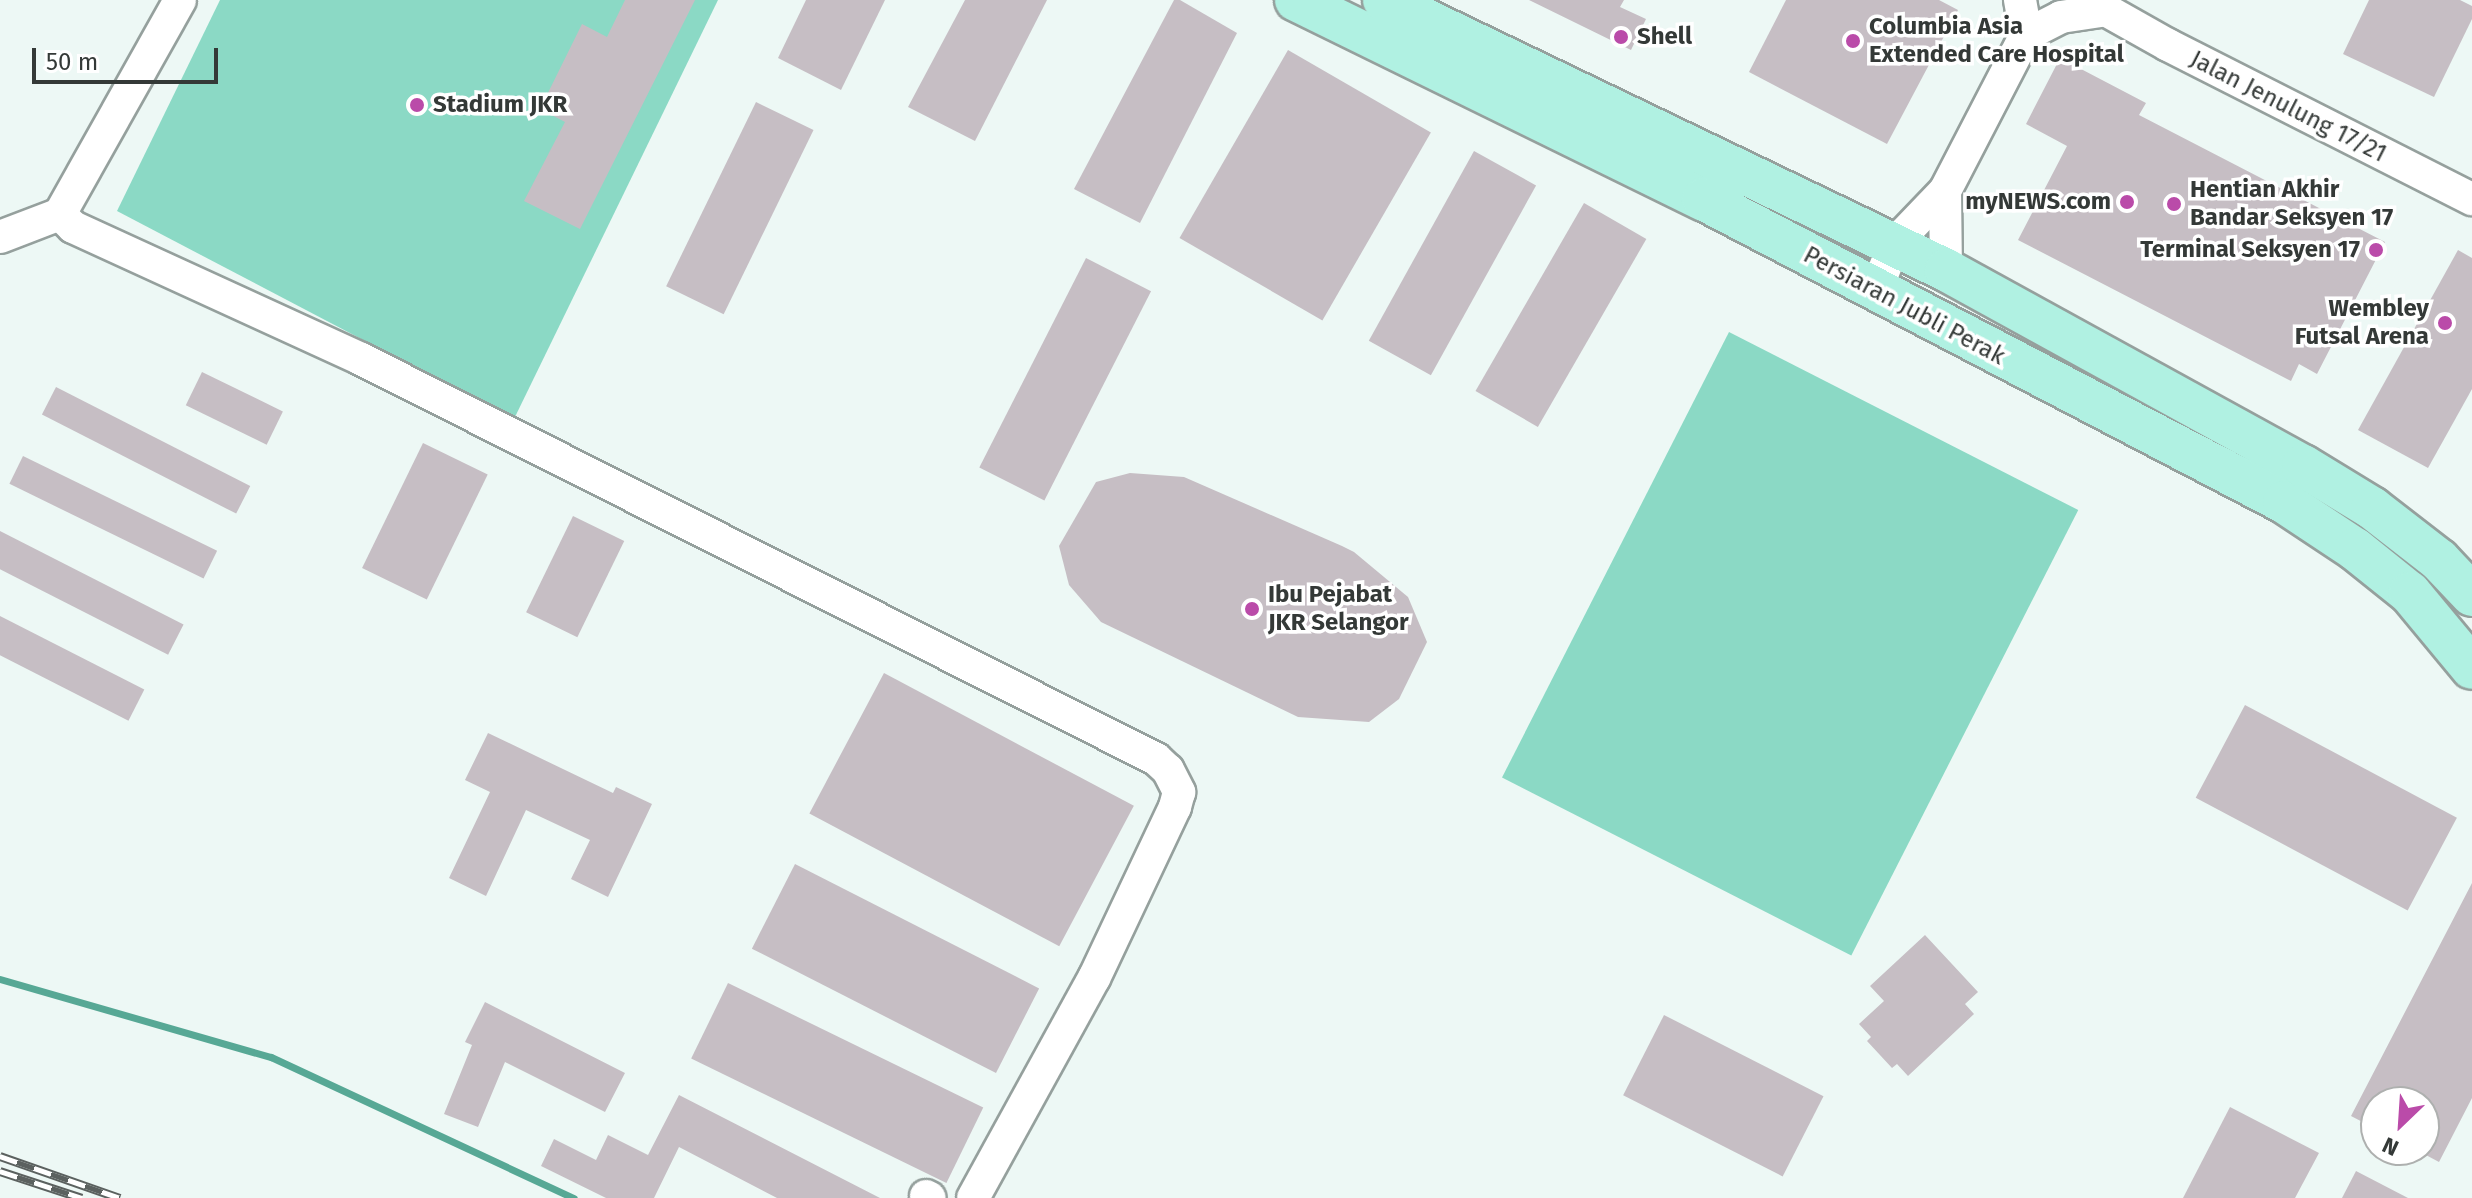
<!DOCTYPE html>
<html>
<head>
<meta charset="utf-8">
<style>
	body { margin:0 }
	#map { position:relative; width:2472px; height:1198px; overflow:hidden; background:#edf8f5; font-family:"Fira Sans",sans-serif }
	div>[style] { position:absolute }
	.green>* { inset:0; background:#8bd9c5; transform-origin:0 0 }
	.stream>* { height:7px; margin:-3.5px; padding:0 3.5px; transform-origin:3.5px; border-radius:3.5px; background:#57a895 }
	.building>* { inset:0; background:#c6bec4; transform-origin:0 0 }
	.roads { filter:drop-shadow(2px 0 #95a09d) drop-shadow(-2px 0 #95a09d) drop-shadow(0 2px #95a09d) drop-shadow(0 -2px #95a09d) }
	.minor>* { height:32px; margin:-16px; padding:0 16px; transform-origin:16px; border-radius:16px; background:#fff }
	.major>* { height:42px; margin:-21px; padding:0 21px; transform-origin:21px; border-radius:21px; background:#b0f1e2 }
	.rail>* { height:9px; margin-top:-4.5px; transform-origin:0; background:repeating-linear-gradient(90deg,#fff 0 18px,#5b615f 0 36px); box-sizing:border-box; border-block:2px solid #5b615f }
	.dots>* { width:22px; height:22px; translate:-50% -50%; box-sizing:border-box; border:4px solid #fff; border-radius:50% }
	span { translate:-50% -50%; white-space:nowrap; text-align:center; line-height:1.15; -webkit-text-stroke:7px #fff; paint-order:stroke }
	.poi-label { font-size:24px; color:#343937; font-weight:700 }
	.left { translate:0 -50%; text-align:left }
	.right { translate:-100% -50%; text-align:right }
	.street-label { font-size:24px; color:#343937 }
	.north { position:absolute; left:2360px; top:1086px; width:80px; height:80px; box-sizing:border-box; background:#fff; border:2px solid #aeb0af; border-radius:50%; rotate:205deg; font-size:22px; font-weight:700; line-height:32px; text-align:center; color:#343937 }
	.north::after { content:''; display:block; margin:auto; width:28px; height:36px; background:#ba4ba9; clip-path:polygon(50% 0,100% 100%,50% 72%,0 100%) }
	.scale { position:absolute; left:32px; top:48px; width:186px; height:36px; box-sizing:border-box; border:4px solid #343937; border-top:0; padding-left:10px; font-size:24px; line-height:28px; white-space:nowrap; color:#343937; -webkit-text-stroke:6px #fff; paint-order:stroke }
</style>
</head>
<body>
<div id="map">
	<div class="green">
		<i style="clip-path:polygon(220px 0,718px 0,514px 419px,117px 211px)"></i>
		<i style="left:1729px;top:332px;width:392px;height:500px;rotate:27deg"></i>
	</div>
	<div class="stream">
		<i style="left:0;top:979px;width:282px;rotate:16.1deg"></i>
		<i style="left:271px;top:1057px;width:334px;rotate:25deg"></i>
	</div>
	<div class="building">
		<i style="clip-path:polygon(625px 0,695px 0,580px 229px,524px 201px,565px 122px,540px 109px,582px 24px,607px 37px)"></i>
		<i style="clip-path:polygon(806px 0,885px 0,841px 90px,778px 58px)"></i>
		<i style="clip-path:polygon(965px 0,1047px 0,975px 141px,908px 107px)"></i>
		<i style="clip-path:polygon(1174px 0,1180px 0,1237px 33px,1140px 223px,1074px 189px)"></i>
		<i style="clip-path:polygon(1529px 0,1624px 0,1620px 7px,1646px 19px,1631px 50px)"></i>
		<i style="clip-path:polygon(1786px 0,1939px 0,1958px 10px,1887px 144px,1749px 72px)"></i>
		<i style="clip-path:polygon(2369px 0,2460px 0,2472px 6px,2472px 19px,2434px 97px,2343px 54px)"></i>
		<i style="left:1288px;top:50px;width:165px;height:217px;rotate:30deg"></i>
		<i style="clip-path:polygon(2060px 58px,2146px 103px,2139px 115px,2385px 242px,2317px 374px,2299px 364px,2291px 381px,2018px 240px,2067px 146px,2026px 124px)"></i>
		<i style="left:756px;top:102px;width:64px;height:205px;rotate:26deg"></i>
		<i style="left:1474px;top:151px;width:71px;height:217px;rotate:29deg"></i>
		<i style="left:1584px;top:203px;width:72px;height:217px;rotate:30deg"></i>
		<i style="clip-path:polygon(2458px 250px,2472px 258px,2472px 389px,2428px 468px,2358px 430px)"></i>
		<i style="left:1086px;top:258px;width:73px;height:235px;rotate:27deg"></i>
		<i style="left:202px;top:372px;width:90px;height:37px;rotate:26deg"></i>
		<i style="left:56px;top:387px;width:218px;height:31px;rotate:27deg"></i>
		<i style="left:423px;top:443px;width:72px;height:139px;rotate:26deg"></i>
		<i style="left:23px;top:456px;width:216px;height:31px;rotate:26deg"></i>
		<i style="clip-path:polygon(1130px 473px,1184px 477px,1342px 546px,1354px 552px,1408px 597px,1427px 642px,1399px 699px,1369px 722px,1298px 717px,1101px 622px,1069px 585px,1059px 546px,1096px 482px)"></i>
		<i style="left:573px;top:516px;width:57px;height:107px;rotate:26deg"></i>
		<i style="left:0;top:531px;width:206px;height:34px;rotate:27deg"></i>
		<i style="left:0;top:616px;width:162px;height:35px;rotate:27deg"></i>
		<i style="left:884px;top:673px;width:283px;height:159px;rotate:28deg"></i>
		<i style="left:2245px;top:705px;width:240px;height:105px;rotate:28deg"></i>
		<i style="clip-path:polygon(488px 733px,613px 793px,616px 787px,652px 804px,608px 897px,571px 879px,590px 840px,526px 810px,486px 896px,449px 878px,490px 792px,465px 780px)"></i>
		<i style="left:795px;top:864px;width:274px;height:95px;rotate:27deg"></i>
		<i style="clip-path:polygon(2472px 883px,2472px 1098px,2439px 1162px,2424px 1154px,2424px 1102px,2376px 1102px,2376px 1129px,2351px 1116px)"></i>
		<i style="clip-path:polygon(1925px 935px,1978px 992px,1965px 1004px,1974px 1014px,1908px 1076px,1897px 1064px,1892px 1068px,1867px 1041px,1871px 1037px,1859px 1024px,1884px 1001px,1870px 986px)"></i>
		<i style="left:728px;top:983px;width:284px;height:84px;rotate:26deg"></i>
		<i style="clip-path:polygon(485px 1002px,625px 1073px,605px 1112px,505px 1062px,478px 1127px,444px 1114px,472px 1045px,465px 1042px)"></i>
		<i style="left:1664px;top:1015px;width:179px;height:90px;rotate:27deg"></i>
		<i style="clip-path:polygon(679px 1095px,880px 1198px,777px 1198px,679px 1147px,654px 1198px,606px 1198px,541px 1166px,554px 1139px,596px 1160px,608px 1135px,648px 1155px)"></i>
		<i style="clip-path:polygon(2230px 1107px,2319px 1153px,2295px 1198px,2183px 1198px)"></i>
		<i style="clip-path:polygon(2356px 1171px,2408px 1198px,2342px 1198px)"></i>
	</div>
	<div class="roads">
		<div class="minor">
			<i style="left:2020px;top:0;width:36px;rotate:80deg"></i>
			<i style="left:2088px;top:0;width:92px;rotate:29.4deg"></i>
			<i style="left:2168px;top:45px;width:341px;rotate:26.9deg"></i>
			<i style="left:1945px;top:191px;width:79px;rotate:89.3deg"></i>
			<i style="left:60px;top:214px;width:18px;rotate:45deg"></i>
			<i style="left:73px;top:227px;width:317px;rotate:24.6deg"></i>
			<i style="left:361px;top:359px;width:890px;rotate:26.71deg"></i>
			<i style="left:1156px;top:759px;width:16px;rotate:43deg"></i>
			<i style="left:1168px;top:770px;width:25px;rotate:63deg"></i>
			<i style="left:1179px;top:792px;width:16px;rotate:105deg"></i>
			<i style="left:1175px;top:807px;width:189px;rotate:115.3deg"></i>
			<i style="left:1094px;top:978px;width:251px;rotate:118.8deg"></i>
			<i style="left:0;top:237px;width:64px;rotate:-21deg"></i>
			<i style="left:60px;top:214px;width:245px;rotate:-60.7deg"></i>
			<i style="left:1876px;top:291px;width:50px;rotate:-69deg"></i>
			<i style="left:1894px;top:244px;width:74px;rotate:-46.1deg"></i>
			<i style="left:1945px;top:191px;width:176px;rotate:-62.6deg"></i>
			<i style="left:2026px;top:35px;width:39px;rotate:-27deg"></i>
			<i style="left:2061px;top:17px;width:47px;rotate:-8.7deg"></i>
			<i style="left:926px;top:1196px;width:4px;rotate:27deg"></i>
		</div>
		<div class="major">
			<i style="left:1296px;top:0;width:453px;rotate:26.1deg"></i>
			<i style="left:1703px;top:199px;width:655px;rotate:27.54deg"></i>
			<i style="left:2284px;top:502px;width:85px;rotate:33.5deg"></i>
			<i style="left:2355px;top:549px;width:70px;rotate:38.7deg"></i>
			<i style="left:2410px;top:593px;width:97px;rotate:50.4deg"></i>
			<i style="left:1384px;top:0;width:623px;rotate:25.66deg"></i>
			<i style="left:1946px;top:270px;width:407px;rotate:28.8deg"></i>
			<i style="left:2303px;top:466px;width:81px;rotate:31.3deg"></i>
			<i style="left:2372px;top:508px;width:85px;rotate:37.8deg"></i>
			<i style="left:2439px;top:560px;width:48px;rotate:46.7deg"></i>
		</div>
	</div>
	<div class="rail">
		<i style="left:0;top:1156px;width:127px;rotate:19.3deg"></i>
		<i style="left:0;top:1171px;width:86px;rotate:18.2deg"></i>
	</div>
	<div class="dots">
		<i style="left:1621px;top:37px;background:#ba4ba9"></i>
		<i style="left:1853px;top:41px;background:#ba4ba9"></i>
		<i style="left:417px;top:105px;background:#ba4ba9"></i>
		<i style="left:2127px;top:202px;background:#ba4ba9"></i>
		<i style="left:2174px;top:204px;background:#ba4ba9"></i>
		<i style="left:2376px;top:250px;background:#ba4ba9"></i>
		<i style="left:2445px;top:323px;background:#ba4ba9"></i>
		<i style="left:1252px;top:609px;background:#ba4ba9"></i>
	</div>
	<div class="poi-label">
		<span class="left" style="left:1869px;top:41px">Columbia Asia<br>Extended Care Hospital</span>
		<span class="left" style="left:1637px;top:37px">Shell</span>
		<span class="left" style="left:433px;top:105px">Stadium JKR</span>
		<span class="left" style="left:2190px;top:204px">Hentian Akhir<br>Bandar Seksyen 17</span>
		<span class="right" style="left:2111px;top:202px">myNEWS.com</span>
		<span class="right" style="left:2360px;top:250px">Terminal Seksyen 17</span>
		<span class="right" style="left:2429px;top:323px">Wembley<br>Futsal Arena</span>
		<span class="left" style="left:1268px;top:609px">Ibu Pejabat<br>JKR Selangor</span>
	</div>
	<div class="street-label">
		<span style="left:2288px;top:107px;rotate:27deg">Jalan Jenulung 17/21</span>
		<span style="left:1904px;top:306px;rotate:28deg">Persiaran Jubli Perak</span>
	</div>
	<div class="north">N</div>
	<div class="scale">50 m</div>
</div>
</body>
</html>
